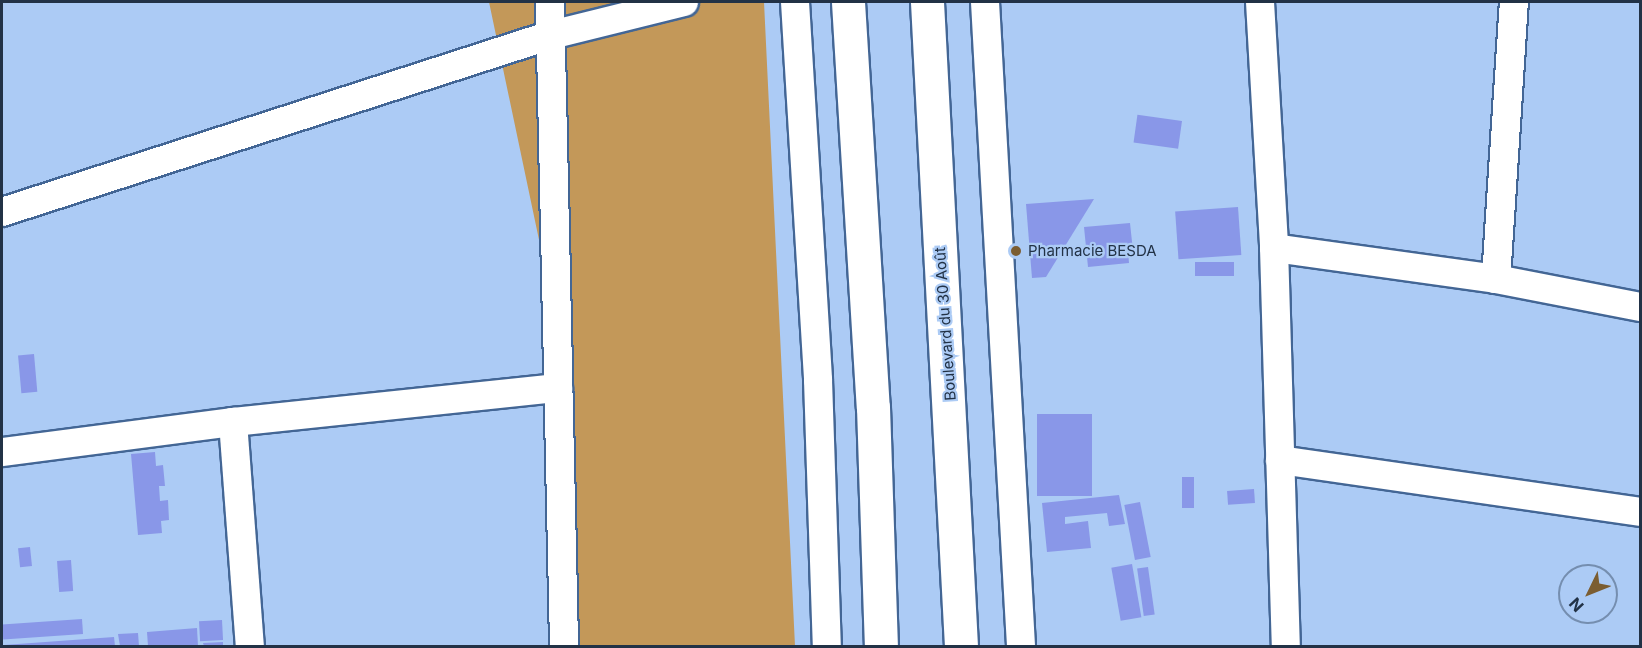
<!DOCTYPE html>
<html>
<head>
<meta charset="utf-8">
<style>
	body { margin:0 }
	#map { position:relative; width:1642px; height:648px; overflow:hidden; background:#accbf5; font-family:Inter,sans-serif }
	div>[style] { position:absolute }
	.green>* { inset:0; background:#c39859 }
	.building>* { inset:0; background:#8997e8; transform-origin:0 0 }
	.roads { filter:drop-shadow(2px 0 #436695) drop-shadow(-2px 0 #436695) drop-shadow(0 2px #436695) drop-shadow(0 -2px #436695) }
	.minor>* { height:28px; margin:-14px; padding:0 14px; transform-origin:14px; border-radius:14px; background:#fff }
	.trunk>* { height:33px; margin:-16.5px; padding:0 16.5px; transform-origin:16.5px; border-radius:16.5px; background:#fff }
	.dots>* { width:16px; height:16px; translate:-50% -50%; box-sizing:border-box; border:3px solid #accbf5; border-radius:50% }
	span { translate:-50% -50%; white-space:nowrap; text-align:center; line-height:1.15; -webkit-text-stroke:4.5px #accbf5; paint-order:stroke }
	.poi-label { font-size:15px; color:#223246 }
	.left { translate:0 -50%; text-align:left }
	.street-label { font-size:15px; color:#223246 }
	.frame { position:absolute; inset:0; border:3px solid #223246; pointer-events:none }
	.north { position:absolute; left:1558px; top:564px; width:60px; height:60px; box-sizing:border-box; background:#accbf5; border:2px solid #758eaf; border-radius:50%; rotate:227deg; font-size:16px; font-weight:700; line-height:24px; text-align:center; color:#223246 }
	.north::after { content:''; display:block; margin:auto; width:21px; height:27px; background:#7b5d31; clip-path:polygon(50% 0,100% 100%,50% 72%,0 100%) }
</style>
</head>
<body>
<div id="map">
	<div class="green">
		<i style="clip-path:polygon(489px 2px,764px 2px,795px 646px,575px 646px,567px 373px)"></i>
	</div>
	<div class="building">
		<i style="left:1182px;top:121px;width:28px;height:45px;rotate:98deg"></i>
		<i style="clip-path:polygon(1094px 199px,1046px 277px,1032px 278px,1026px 204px)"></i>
		<i style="left:1238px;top:207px;width:48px;height:63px;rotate:86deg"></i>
		<i style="clip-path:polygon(1130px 223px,1133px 251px,1128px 251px,1129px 263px,1088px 267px,1084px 227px)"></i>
		<i style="left:1234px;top:262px;width:14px;height:39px;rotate:90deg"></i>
		<i style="left:34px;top:354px;width:38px;height:16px;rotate:85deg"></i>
		<i style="left:1092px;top:414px;width:82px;height:55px;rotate:90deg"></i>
		<i style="clip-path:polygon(155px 452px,156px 466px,163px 465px,165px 486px,159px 486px,160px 501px,168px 500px,169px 520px,161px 521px,162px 533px,138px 535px,131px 454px)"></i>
		<i style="left:1182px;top:477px;width:12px;height:31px"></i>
		<i style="left:1254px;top:489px;width:14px;height:27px;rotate:86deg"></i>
		<i style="clip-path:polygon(1119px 495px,1125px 524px,1109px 526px,1107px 513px,1065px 517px,1065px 524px,1088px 521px,1091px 548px,1047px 552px,1042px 503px)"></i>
		<i style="left:1140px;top:502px;width:56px;height:16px;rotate:79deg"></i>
		<i style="left:30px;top:547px;width:19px;height:12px;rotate:84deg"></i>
		<i style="left:71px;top:560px;width:31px;height:14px;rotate:86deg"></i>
		<i style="left:1132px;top:564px;width:54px;height:21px;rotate:80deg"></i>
		<i style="left:1148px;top:567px;width:48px;height:11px;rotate:82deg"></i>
		<i style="left:82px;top:619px;width:15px;height:80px;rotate:86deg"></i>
		<i style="left:222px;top:620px;width:20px;height:23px;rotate:87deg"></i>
		<i style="clip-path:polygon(197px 628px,198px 646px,148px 646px,147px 632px)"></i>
		<i style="clip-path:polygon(138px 633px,139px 646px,120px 646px,118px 634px)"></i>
		<i style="clip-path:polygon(114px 637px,115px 646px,4px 646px,4px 645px)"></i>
		<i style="clip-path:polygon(223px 642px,223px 646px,204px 646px,203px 643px)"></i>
	</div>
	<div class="roads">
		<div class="minor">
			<i style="left:550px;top:2px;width:644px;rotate:88.75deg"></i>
			<i style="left:795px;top:2px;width:379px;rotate:86.5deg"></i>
			<i style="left:818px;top:380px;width:266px;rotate:88.1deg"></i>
			<i style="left:985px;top:2px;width:645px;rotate:86.8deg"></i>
			<i style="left:1260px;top:2px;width:246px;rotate:86.7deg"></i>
			<i style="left:1274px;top:248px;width:398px;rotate:88.3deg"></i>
			<i style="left:2px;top:212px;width:577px;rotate:-17.87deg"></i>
			<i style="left:551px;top:35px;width:137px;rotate:-13.9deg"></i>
			<i style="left:1274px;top:248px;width:224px;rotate:7.9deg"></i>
			<i style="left:1496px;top:279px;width:147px;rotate:11deg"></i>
			<i style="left:1496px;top:279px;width:278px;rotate:-86.3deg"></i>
			<i style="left:233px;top:422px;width:225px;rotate:85.7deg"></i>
			<i style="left:2px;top:452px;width:233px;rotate:-7.4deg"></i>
			<i style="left:233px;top:422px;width:327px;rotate:-6deg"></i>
			<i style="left:1280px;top:460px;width:364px;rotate:8.2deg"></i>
		</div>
		<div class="trunk">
			<i style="left:848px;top:2px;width:406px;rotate:86.5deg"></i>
			<i style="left:873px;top:407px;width:239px;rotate:88.1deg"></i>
			<i style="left:927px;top:2px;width:645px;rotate:86.98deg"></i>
		</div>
	</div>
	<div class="dots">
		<i style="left:1016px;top:251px;background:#7b5d31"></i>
	</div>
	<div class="poi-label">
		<span class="left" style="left:1028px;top:251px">Pharmacie BESDA</span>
	</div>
	<div class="street-label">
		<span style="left:945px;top:324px;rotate:-94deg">Boulevard du 30 Août</span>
	</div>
	<div class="frame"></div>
	<div class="north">N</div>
</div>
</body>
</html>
